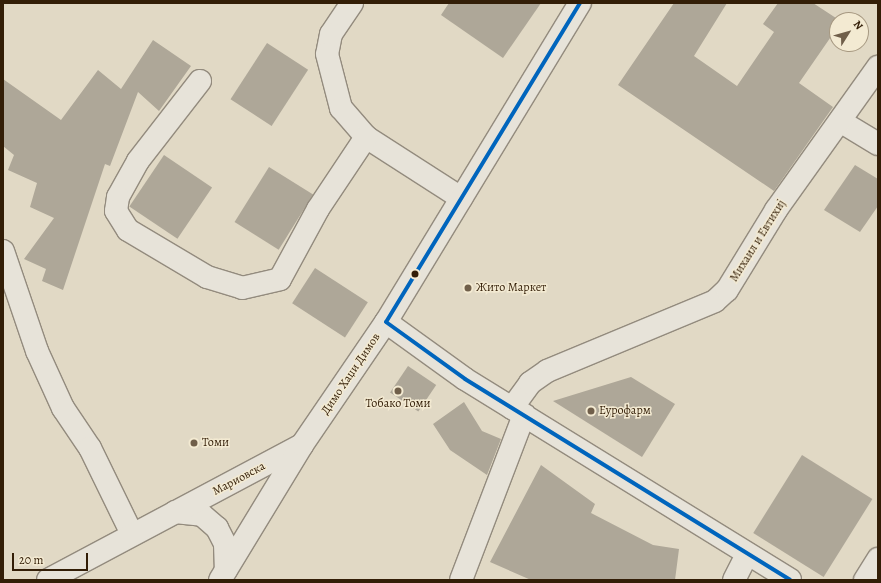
<!DOCTYPE html>
<html>
<head>
<meta charset="utf-8">
<style>
	body { margin:0 }
	#map { position:relative; width:881px; height:583px; overflow:hidden; background:#e1d9c5; font-family:Alegreya,serif }
	div>[style] { position:absolute }
	.building>* { inset:0; background:#aea798; transform-origin:0 0 }
	.roads { filter:drop-shadow(1px 0 #938b7e) drop-shadow(-1px 0 #938b7e) drop-shadow(0 1px #938b7e) drop-shadow(0 -1px #938b7e) }
	.minor>* { height:22px; margin:-11px; padding:0 11px; transform-origin:11px; border-radius:11px; background:#e7e3d9 }
	.bus-1>* { height:4px; margin:-2px; padding:0 2px; transform-origin:2px; border-radius:2px; background:#0065bd }
	.dots>* { width:11px; height:11px; translate:-50% -50%; box-sizing:border-box; border:2px solid #f3ead2; border-radius:50% }
	span { translate:-50% -50%; white-space:nowrap; text-align:center; line-height:1.15; -webkit-text-stroke:3px #f3ead2; paint-order:stroke }
	.street-label { font-size:12px; color:#331e07 }
	.poi-label { font-size:12px; color:#331e07 }
	.left { translate:0 -50%; text-align:left }
	.frame { position:absolute; inset:0; border:4px solid #331e07; pointer-events:none }
	.north { position:absolute; left:829px; top:12px; width:40px; height:40px; box-sizing:border-box; background:#f3ead2; border:1px solid #a69881; border-radius:50%; rotate:53deg; font-size:11px; font-weight:700; line-height:16px; text-align:center; color:#331e07 }
	.north::after { content:''; display:block; margin:auto; width:14px; height:18px; background:#705f4a; clip-path:polygon(50% 0,100% 100%,50% 72%,0 100%) }
	.scale { position:absolute; left:12px; top:553px; width:76px; height:18px; box-sizing:border-box; border:2px solid #331e07; border-top:0; padding-left:5px; font-size:12px; line-height:14px; white-space:nowrap; color:#331e07; -webkit-text-stroke:3px #f3ead2; paint-order:stroke }
</style>
</head>
<body>
<div id="map">
	<div class="building">
		<i style="clip-path:polygon(449px 3px,541px 3px,503px 58px,441px 15px)"></i>
		<i style="clip-path:polygon(674px 3px,727px 3px,694px 56px,737px 86px,774px 32px,763px 24px,778px 3px,813px 3px,839px 20px,837px 28px,799px 83px,833px 107px,774px 191px,618px 85px)"></i>
		<i style="clip-path:polygon(153px 40px,191px 66px,159px 111px,138px 92px,110px 166px,105px 164px,63px 290px,42px 281px,46px 269px,24px 259px,54px 218px,30px 207px,37px 183px,8px 170px,14px 155px,3px 146px,3px 79px,61px 120px,98px 70px,121px 89px)"></i>
		<i style="left:267px;top:43px;width:49px;height:67px;rotate:33deg"></i>
		<i style="left:164px;top:155px;width:58px;height:62px;rotate:34deg"></i>
		<i style="clip-path:polygon(855px 165px,878px 179px,878px 206px,860px 232px,824px 210px)"></i>
		<i style="left:269px;top:167px;width:52px;height:65px;rotate:32deg"></i>
		<i style="left:315px;top:268px;width:63px;height:42px;rotate:33deg"></i>
		<i style="left:408px;top:366px;width:34px;height:32px;rotate:34deg"></i>
		<i style="clip-path:polygon(631px 377px,675px 404px,642px 457px,553px 401px)"></i>
		<i style="clip-path:polygon(464px 402px,482px 431px,501px 439px,487px 475px,450px 450px,433px 424px)"></i>
		<i style="left:802px;top:455px;width:83px;height:92px;rotate:32deg"></i>
		<i style="clip-path:polygon(541px 465px,595px 504px,591px 513px,653px 545px,679px 549px,675px 580px,531px 580px,490px 562px)"></i>
	</div>
	<div class="roads">
		<div class="minor">
			<i style="left:352px;top:3px;width:37px;rotate:124deg"></i>
			<i style="left:331px;top:34px;width:20px;rotate:101deg"></i>
			<i style="left:327px;top:54px;width:56px;rotate:75.5deg"></i>
			<i style="left:341px;top:108px;width:38px;rotate:49deg"></i>
			<i style="left:366px;top:137px;width:113px;rotate:32.7deg"></i>
			<i style="left:200px;top:81px;width:101px;rotate:127.8deg"></i>
			<i style="left:138px;top:161px;width:41px;rotate:119.1deg"></i>
			<i style="left:118px;top:197px;width:14px;rotate:98deg"></i>
			<i style="left:116px;top:211px;width:22px;rotate:58deg"></i>
			<i style="left:128px;top:230px;width:92px;rotate:30.7deg"></i>
			<i style="left:207px;top:277px;width:37px;rotate:17deg"></i>
			<i style="left:242px;top:288px;width:39px;rotate:-13deg"></i>
			<i style="left:280px;top:279px;width:80px;rotate:-61.5deg"></i>
			<i style="left:318px;top:209px;width:87px;rotate:-56.3deg"></i>
			<i style="left:840px;top:121px;width:44px;rotate:31.2deg"></i>
			<i style="left:3px;top:251px;width:106px;rotate:71.2deg"></i>
			<i style="left:37px;top:351px;width:63px;rotate:65.5deg"></i>
			<i style="left:63px;top:408px;width:48px;rotate:56deg"></i>
			<i style="left:90px;top:448px;width:96px;rotate:64deg"></i>
			<i style="left:386px;top:322px;width:97px;rotate:35.8deg"></i>
			<i style="left:465px;top:379px;width:382px;rotate:31.7deg"></i>
			<i style="left:512px;top:408px;width:31px;rotate:-54deg"></i>
			<i style="left:530px;top:383px;width:21px;rotate:-35deg"></i>
			<i style="left:547px;top:371px;width:182px;rotate:-22.6deg"></i>
			<i style="left:715px;top:301px;width:16px;rotate:-43deg"></i>
			<i style="left:727px;top:290px;width:94px;rotate:-58.5deg"></i>
			<i style="left:776px;top:210px;width:176px;rotate:-54.5deg"></i>
			<i style="left:175px;top:512px;width:27px;rotate:6deg"></i>
			<i style="left:202px;top:515px;width:20px;rotate:41deg"></i>
			<i style="left:217px;top:528px;width:18px;rotate:63deg"></i>
			<i style="left:225px;top:544px;width:26px;rotate:88deg"></i>
			<i style="left:48px;top:580px;width:288px;rotate:-28deg"></i>
			<i style="left:220px;top:580px;width:158px;rotate:-58.7deg"></i>
			<i style="left:302px;top:445px;width:149px;rotate:-55.7deg"></i>
			<i style="left:386px;top:322px;width:373px;rotate:-58.7deg"></i>
			<i style="left:461px;top:580px;width:177px;rotate:-69.1deg"></i>
			<i style="left:734px;top:580px;width:28px;rotate:-63deg"></i>
			<i style="left:865px;top:580px;width:25px;rotate:-58deg"></i>
		</div>
	</div>
	<div class="bus-1">
		<i style="left:580px;top:3px;width:373px;rotate:121.3deg"></i>
		<i style="left:386px;top:322px;width:97px;rotate:35.8deg"></i>
		<i style="left:465px;top:379px;width:382px;rotate:31.7deg"></i>
	</div>
	<div class="dots">
		<i style="left:415px;top:274px;background:#331e07"></i>
		<i style="left:468px;top:288px;background:#705f4a"></i>
		<i style="left:398px;top:391px;background:#705f4a"></i>
		<i style="left:591px;top:411px;background:#705f4a"></i>
		<i style="left:194px;top:443px;background:#705f4a"></i>
	</div>
	<div class="street-label">
		<span style="left:758px;top:241px;rotate:-58deg">Михаил и Евтихиј</span>
		<span style="left:351px;top:374px;rotate:-56deg">Димо Хаџи Димов</span>
		<span style="left:239px;top:479px;rotate:-28deg">Мариовска</span>
	</div>
	<div class="poi-label">
		<span class="left" style="left:476px;top:288px">Жито Маркет</span>
		<span style="left:398px;top:404px">Тобако Томи</span>
		<span class="left" style="left:599px;top:411px">Еурофарм</span>
		<span class="left" style="left:202px;top:443px">Томи</span>
	</div>
	<div class="frame"></div>
	<div class="north">N</div>
	<div class="scale">20 m</div>
</div>
</body>
</html>
